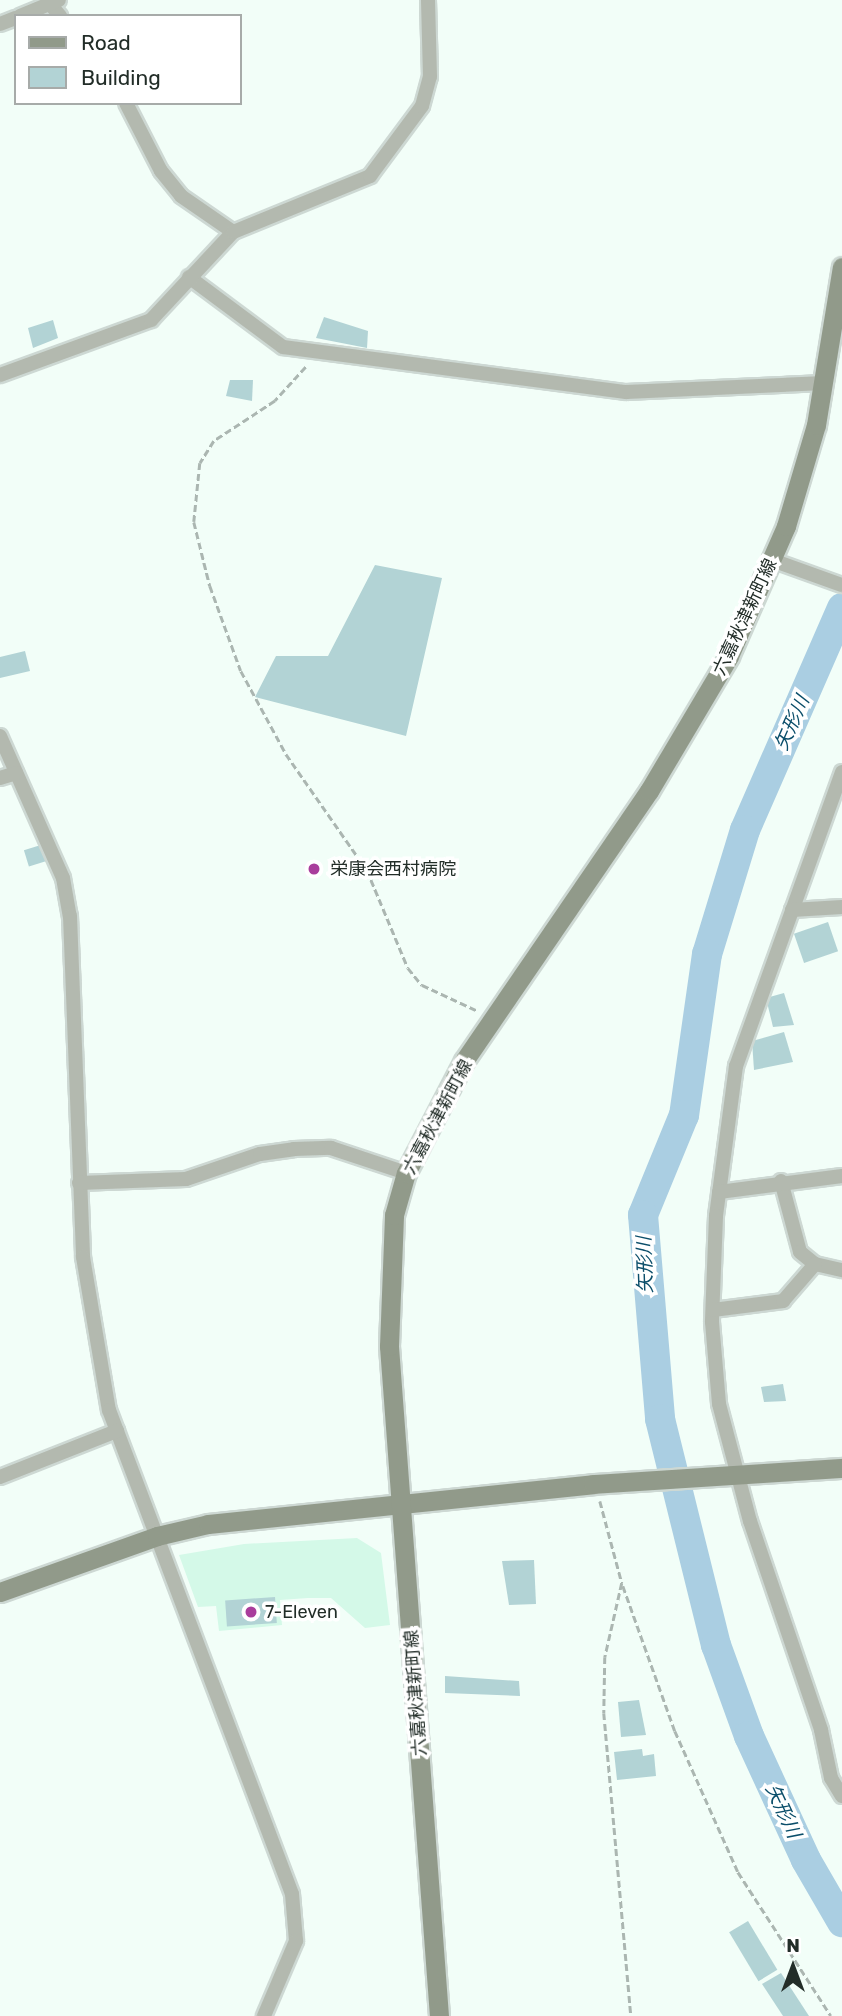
<!DOCTYPE html>
<html>
<head>
<meta charset="utf-8">
<style>
	body { margin:0 }
	#map { position:relative; width:842px; height:2016px; overflow:hidden; background:#f2fef8; font-family:Rubik,"Noto Sans JP",sans-serif }
	div>[style] { position:absolute }
	.built>* { inset:0; background:#d4f9e8 }
	.river>* { height:30px; margin:-15px; padding:0 15px; transform-origin:15px; border-radius:15px; background:#aacee2 }
	.building>* { inset:0; background:#b2d3d5; transform-origin:0 0 }
	.path>* { height:2.5px; margin-top:-1.25px; transform-origin:0; background:repeating-linear-gradient(90deg,#abb6b1 0 7px,transparent 0 10.5px) }
	.roads { filter:drop-shadow(2px 0 #cdd8d3) drop-shadow(-2px 0 #cdd8d3) drop-shadow(0 2px #cdd8d3) drop-shadow(0 -2px #cdd8d3) }
	.street>* { height:14px; margin:-7px; padding:0 7px; transform-origin:7px; border-radius:7px; background:#b3b9af }
	.secondary>* { height:19px; margin:-9.5px; padding:0 9.5px; transform-origin:9.5px; border-radius:9.5px; background:#919a8a }
	.dots>* { width:19px; height:19px; translate:-50% -50%; box-sizing:border-box; border:4px solid #fff; border-radius:50% }
	span { translate:-50% -50%; white-space:nowrap; text-align:center; line-height:1.15; -webkit-text-stroke:7px #fff; paint-order:stroke }
	.street-label { font-size:18px; color:#222d28 }
	.poi-label { font-size:18px; color:#222d28 }
	.left { translate:0 -50%; text-align:left }
	.water-label { font-size:19px; color:#0b4e6a; font-style:italic }
	.legend { position:absolute; left:14px; top:14px; width:228px; height:91px; box-sizing:border-box; background:#fff; border:2px solid #a7aba9; margin:0; padding:9px 12px; list-style:none; font-size:21px; color:#222d28 }
	.legend li { display:flex; align-items:center; gap:14px; height:35px }
	.legend b { width:35px; border:2px solid #a7aba9 }
	.north { position:absolute; left:758px; top:1932px; width:70px; height:70px; -webkit-text-stroke:5px #fff; paint-order:stroke; rotate:0deg; font-size:19px; font-weight:700; line-height:28px; text-align:center; color:#222d28 }
	.north::after { content:''; display:block; margin:auto; width:24px; height:32px; background:#222d28; clip-path:polygon(50% 0,100% 100%,50% 72%,0 100%) }
</style>
</head>
<body>
<div id="map">
	<div class="built">
		<i style="clip-path:polygon(357px 1538px,381px 1553px,390px 1625px,365px 1628px,331px 1598px,308px 1598px,280px 1600px,282px 1625px,219px 1631px,216px 1606px,198px 1607px,179px 1555px,244px 1544px)"></i>
	</div>
	<div class="river">
		<i style="left:842px;top:608px;width:242px;rotate:113.6deg"></i>
		<i style="left:745px;top:830px;width:130px;rotate:107deg"></i>
		<i style="left:707px;top:954px;width:163px;rotate:98.1deg"></i>
		<i style="left:684px;top:1115px;width:108px;rotate:112.3deg"></i>
		<i style="left:643px;top:1215px;width:205px;rotate:85.2deg"></i>
		<i style="left:660px;top:1419px;width:233px;rotate:76.1deg"></i>
		<i style="left:716px;top:1645px;width:97px;rotate:70.1deg"></i>
		<i style="left:749px;top:1736px;width:136px;rotate:65.3deg"></i>
		<i style="left:806px;top:1860px;width:72px;rotate:59.9deg"></i>
	</div>
	<div class="building">
		<i style="clip-path:polygon(324px 317px,368px 331px,367px 348px,316px 338px)"></i>
		<i style="clip-path:polygon(53px 320px,58px 338px,33px 348px,28px 328px)"></i>
		<i style="clip-path:polygon(230px 380px,253px 380px,252px 401px,226px 396px)"></i>
		<i style="clip-path:polygon(375px 565px,442px 578px,406px 736px,255px 697px,276px 656px,328px 656px)"></i>
		<i style="clip-path:polygon(25px 651px,30px 671px,0 678px,0 657px)"></i>
		<i style="left:44px;top:844px;width:17px;height:21px;rotate:73deg"></i>
		<i style="left:828px;top:922px;width:31px;height:36px;rotate:71deg"></i>
		<i style="clip-path:polygon(784px 993px,794px 1025px,773px 1027px,766px 998px)"></i>
		<i style="clip-path:polygon(784px 1032px,793px 1062px,754px 1070px,752px 1041px)"></i>
		<i style="clip-path:polygon(783px 1384px,786px 1401px,764px 1402px,761px 1387px)"></i>
		<i style="clip-path:polygon(534px 1560px,536px 1604px,509px 1605px,502px 1561px)"></i>
		<i style="left:275px;top:1597px;width:26px;height:50px;rotate:86deg"></i>
		<i style="clip-path:polygon(445px 1676px,519px 1681px,520px 1696px,445px 1693px)"></i>
		<i style="clip-path:polygon(639px 1700px,646px 1735px,621px 1737px,618px 1702px)"></i>
		<i style="clip-path:polygon(642px 1749px,643px 1756px,654px 1754px,656px 1776px,617px 1780px,614px 1752px)"></i>
		<i style="left:748px;top:1921px;width:57px;height:22px;rotate:59deg"></i>
		<i style="clip-path:polygon(781px 1973px,809px 2016px,783px 2016px,762px 1984px)"></i>
	</div>
	<div class="path">
		<i style="left:306px;top:367px;width:46px;rotate:132.4deg"></i>
		<i style="left:275px;top:401px;width:73px;rotate:146.7deg"></i>
		<i style="left:214px;top:441px;width:26px;rotate:122deg"></i>
		<i style="left:200px;top:463px;width:59px;rotate:95.8deg"></i>
		<i style="left:194px;top:522px;width:66px;rotate:76deg"></i>
		<i style="left:210px;top:586px;width:90px;rotate:70deg"></i>
		<i style="left:241px;top:671px;width:94px;rotate:61.5deg"></i>
		<i style="left:286px;top:754px;width:141px;rotate:55.1deg"></i>
		<i style="left:367px;top:870px;width:106px;rotate:67.3deg"></i>
		<i style="left:408px;top:968px;width:22px;rotate:51deg"></i>
		<i style="left:422px;top:985px;width:62px;rotate:24.9deg"></i>
		<i style="left:600px;top:1501px;width:85px;rotate:75deg"></i>
		<i style="left:622px;top:1583px;width:76px;rotate:102.9deg"></i>
		<i style="left:605px;top:1657px;width:56px;rotate:91deg"></i>
		<i style="left:604px;top:1713px;width:304px;rotate:84.9deg"></i>
		<i style="left:623px;top:1586px;width:154px;rotate:70.3deg"></i>
		<i style="left:675px;top:1731px;width:154px;rotate:65.9deg"></i>
		<i style="left:738px;top:1872px;width:171px;rotate:57.1deg"></i>
	</div>
	<div class="roads">
		<div class="street">
			<i style="left:50px;top:4px;width:16px;rotate:50deg"></i>
			<i style="left:20px;top:16px;width:42px;rotate:-22.3deg"></i>
			<i style="left:0;top:24px;width:17px;rotate:-21deg"></i>
			<i style="left:126px;top:103px;width:76px;rotate:62.8deg"></i>
			<i style="left:161px;top:171px;width:32px;rotate:51deg"></i>
			<i style="left:181px;top:196px;width:63px;rotate:34.7deg"></i>
			<i style="left:189px;top:277px;width:117px;rotate:36.7deg"></i>
			<i style="left:283px;top:347px;width:346px;rotate:7.5deg"></i>
			<i style="left:626px;top:392px;width:198px;rotate:-2.6deg"></i>
			<i style="left:0;top:375px;width:161px;rotate:-20deg"></i>
			<i style="left:151px;top:320px;width:120px;rotate:-47deg"></i>
			<i style="left:233px;top:232px;width:148px;rotate:-22.2deg"></i>
			<i style="left:370px;top:176px;width:87px;rotate:-53.4deg"></i>
			<i style="left:422px;top:106px;width:30px;rotate:-75deg"></i>
			<i style="left:430px;top:77px;width:77px;rotate:-91.5deg"></i>
			<i style="left:772px;top:560px;width:74px;rotate:19.7deg"></i>
			<i style="left:0;top:736px;width:155px;rotate:66.1deg"></i>
			<i style="left:63px;top:878px;width:39px;rotate:80deg"></i>
			<i style="left:70px;top:916px;width:341px;rotate:87.8deg"></i>
			<i style="left:83px;top:1257px;width:155px;rotate:80.4deg"></i>
			<i style="left:109px;top:1410px;width:517px;rotate:69.29deg"></i>
			<i style="left:292px;top:1894px;width:47px;rotate:85.1deg"></i>
			<i style="left:296px;top:1941px;width:82px;rotate:113.1deg"></i>
			<i style="left:842px;top:772px;width:313px;rotate:109.8deg"></i>
			<i style="left:736px;top:1066px;width:151px;rotate:97.6deg"></i>
			<i style="left:716px;top:1216px;width:106px;rotate:92.2deg"></i>
			<i style="left:712px;top:1322px;width:82px;rotate:85.1deg"></i>
			<i style="left:719px;top:1404px;width:121px;rotate:75.2deg"></i>
			<i style="left:750px;top:1521px;width:221px;rotate:71.2deg"></i>
			<i style="left:821px;top:1730px;width:49px;rotate:78.2deg"></i>
			<i style="left:831px;top:1778px;width:21px;rotate:59deg"></i>
			<i style="left:0;top:778px;width:17px;rotate:-17deg"></i>
			<i style="left:792px;top:910px;width:50px;rotate:-3.4deg"></i>
			<i style="left:781px;top:1181px;width:73px;rotate:75deg"></i>
			<i style="left:800px;top:1252px;width:19px;rotate:39deg"></i>
			<i style="left:815px;top:1264px;width:28px;rotate:13deg"></i>
			<i style="left:79px;top:1183px;width:107px;rotate:-2.1deg"></i>
			<i style="left:186px;top:1179px;width:78px;rotate:-18.7deg"></i>
			<i style="left:260px;top:1154px;width:34px;rotate:-8deg"></i>
			<i style="left:294px;top:1149px;width:37px;rotate:-2deg"></i>
			<i style="left:331px;top:1148px;width:79px;rotate:18.4deg"></i>
			<i style="left:719px;top:1192px;width:124px;rotate:-7.4deg"></i>
			<i style="left:713px;top:1310px;width:71px;rotate:-7.3deg"></i>
			<i style="left:783px;top:1301px;width:49px;rotate:-49.1deg"></i>
			<i style="left:0;top:1477px;width:126px;rotate:-21.5deg"></i>
		</div>
		<div class="secondary">
			<i style="left:0;top:1592px;width:167px;rotate:-19.6deg"></i>
			<i style="left:157px;top:1536px;width:52px;rotate:-13.2deg"></i>
			<i style="left:208px;top:1524px;width:387px;rotate:-5.9deg"></i>
			<i style="left:593px;top:1484px;width:250px;rotate:-3.7deg"></i>
			<i style="left:439px;top:2016px;width:672px;rotate:-94.27deg"></i>
			<i style="left:389px;top:1346px;width:131px;rotate:-87.8deg"></i>
			<i style="left:394px;top:1215px;width:44px;rotate:-74.1deg"></i>
			<i style="left:406px;top:1173px;width:126px;rotate:-62.6deg"></i>
			<i style="left:464px;top:1061px;width:327px;rotate:-55.6deg"></i>
			<i style="left:649px;top:791px;width:157px;rotate:-59.3deg"></i>
			<i style="left:729px;top:656px;width:142px;rotate:-66.3deg"></i>
			<i style="left:786px;top:526px;width:105px;rotate:-73.5deg"></i>
			<i style="left:816px;top:425px;width:160px;rotate:-80.7deg"></i>
		</div>
	</div>
	<div class="dots">
		<i style="left:314px;top:869px;background:#a93d9c"></i>
		<i style="left:251px;top:1612px;background:#a93d9c"></i>
	</div>
	<div class="street-label">
		<span style="left:745px;top:617px;rotate:-65deg">六嘉秋津新町線</span>
		<span style="left:438px;top:1117px;rotate:-62deg">六嘉秋津新町線</span>
		<span style="left:416px;top:1693px;rotate:-94deg">六嘉秋津新町線</span>
	</div>
	<div class="poi-label">
		<span class="left" style="left:330px;top:869px">栄康会西村病院</span>
		<span class="left" style="left:265px;top:1612px">7-Eleven</span>
	</div>
	<div class="water-label">
		<span style="left:792px;top:723px;rotate:-66deg">矢形川</span>
		<span style="left:645px;top:1265px;rotate:-92deg">矢形川</span>
		<span style="left:783px;top:1811px;rotate:65deg">矢形川</span>
	</div>
	<ul class="legend">
	<li><b style="height:9px;background:#919a8a"></b>Road</li>
	<li><b style="height:19px;background:#b2d3d5"></b>Building</li>
	</ul>
	<div class="north">N</div>
</div>
</body>
</html>
